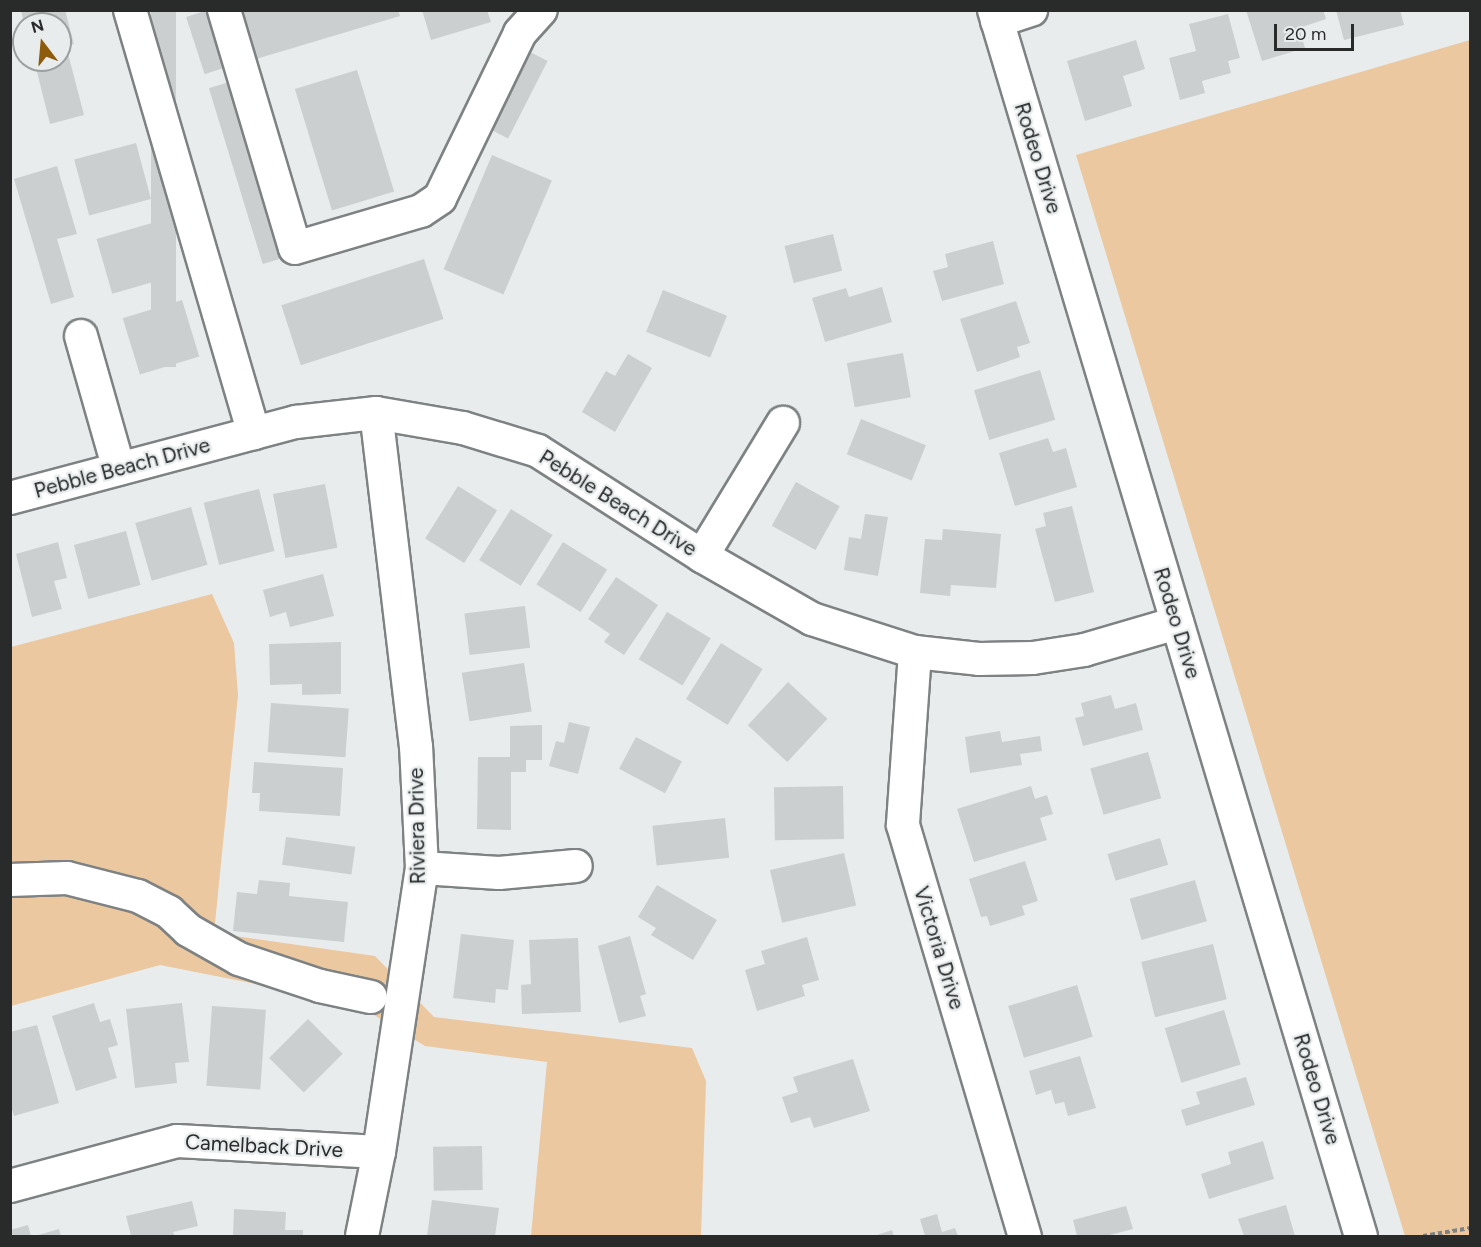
<!DOCTYPE html>
<html>
<head>
<meta charset="utf-8">
<style>
	body { margin:0 }
	#map { position:relative; width:1481px; height:1247px; overflow:hidden; background:#e8eced; font-family:Figtree,sans-serif }
	div>[style] { position:absolute }
	.green>* { inset:0; background:#ebc89f }
	.building>* { inset:0; background:#cbcfd0; transform-origin:0 0 }
	.path>* { height:4px; margin-top:-2px; transform-origin:0; background:repeating-linear-gradient(90deg,#7f8282 0 4.5px,transparent 0 7.5px) }
	.roads { filter:drop-shadow(2px 0 #7e8283) drop-shadow(-2px 0 #7e8283) drop-shadow(0 2px #7e8283) drop-shadow(0 -2px #7e8283) }
	.minor>* { height:32px; margin:-16px; padding:0 16px; transform-origin:16px; border-radius:16px; background:#fff }
	span { translate:-50% -50%; white-space:nowrap; text-align:center; line-height:1.15; -webkit-text-stroke:4.5px #e8eced; paint-order:stroke }
	.street-label { font-size:21px; color:#292b2b }
	.frame { position:absolute; inset:0; border:12px solid #292b2b; pointer-events:none }
	.north { position:absolute; left:12px; top:12px; width:60px; height:60px; box-sizing:border-box; background:#e8eced; border:2px solid #9c9f9f; border-radius:50%; rotate:344deg; font-size:16px; font-weight:700; line-height:24px; text-align:center; color:#292b2b }
	.north::after { content:''; display:block; margin:auto; width:21px; height:27px; background:#8e5b0a; clip-path:polygon(50% 0,100% 100%,50% 72%,0 100%) }
	.scale { position:absolute; left:1274px; top:24px; width:80px; height:27px; box-sizing:border-box; border:3px solid #292b2b; border-top:0; padding-left:8px; font-size:18px; line-height:21px; white-space:nowrap; color:#292b2b; -webkit-text-stroke:4px #e8eced; paint-order:stroke }
</style>
</head>
<body>
<div id="map">
	<div class="green">
		<i style="clip-path:polygon(1470px 40px,1470px 1236px,1405px 1236px,1076px 155px)"></i>
		<i style="clip-path:polygon(212px 594px,234px 643px,238px 695px,214px 933px,375px 956px,434px 1017px,692px 1048px,706px 1081px,701px 1236px,531px 1236px,547px 1062px,425px 1046px,356px 1004px,160px 965px,11px 1006px,11px 647px)"></i>
	</div>
	<div class="building">
		<i style="clip-path:polygon(21px 10px,65px 10px,74px 44px,66px 46px,84px 115px,50px 124px,34px 60px,60px 60px,60px 24px,24px 24px)"></i>
		<i style="left:151px;top:10px;width:25px;height:357px"></i>
		<i style="left:208px;top:10px;width:60px;height:23px;rotate:72deg"></i>
		<i style="clip-path:polygon(241px 10px,398px 10px,400px 16px,256px 59px)"></i>
		<i style="clip-path:polygon(422px 10px,487px 10px,491px 22px,431px 40px)"></i>
		<i style="clip-path:polygon(1246px 10px,1323px 10px,1326px 19px,1299px 28px,1305px 48px,1262px 61px)"></i>
		<i style="clip-path:polygon(1336px 10px,1400px 10px,1404px 25px,1344px 40px)"></i>
		<i style="clip-path:polygon(1228px 14px,1240px 58px,1228px 61px,1231px 73px,1202px 81px,1205px 93px,1180px 100px,1169px 58px,1196px 51px,1189px 24px)"></i>
		<i style="clip-path:polygon(1136px 40px,1145px 69px,1123px 76px,1132px 106px,1085px 121px,1067px 61px)"></i>
		<i style="left:528px;top:51px;width:22px;height:87px;rotate:27deg"></i>
		<i style="left:357px;top:70px;width:127px;height:65px;rotate:73deg"></i>
		<i style="left:229px;top:82px;width:184px;height:21px;rotate:73deg"></i>
		<i style="left:136px;top:143px;width:58px;height:64px;rotate:75deg"></i>
		<i style="left:492px;top:155px;width:65px;height:124px;rotate:23deg"></i>
		<i style="clip-path:polygon(57px 166px,77px 234px,57px 239px,74px 297px,51px 304px,14px 179px)"></i>
		<i style="left:159px;top:221px;width:57px;height:65px;rotate:74deg"></i>
		<i style="left:833px;top:234px;width:38px;height:50px;rotate:76deg"></i>
		<i style="clip-path:polygon(993px 241px,1004px 284px,942px 301px,933px 271px,948px 267px,945px 254px)"></i>
		<i style="left:424px;top:259px;width:63px;height:150px;rotate:72deg"></i>
		<i style="clip-path:polygon(882px 287px,892px 322px,825px 342px,812px 298px,846px 288px,849px 297px)"></i>
		<i style="left:663px;top:290px;width:69px;height:45px;rotate:22deg"></i>
		<i style="left:182px;top:300px;width:59px;height:62px;rotate:73deg"></i>
		<i style="clip-path:polygon(1016px 301px,1030px 343px,1017px 347px,1020px 357px,977px 372px,960px 319px)"></i>
		<i style="left:903px;top:353px;width:45px;height:57px;rotate:80deg"></i>
		<i style="clip-path:polygon(628px 354px,652px 368px,615px 432px,582px 412px,606px 371px,615px 376px)"></i>
		<i style="left:1040px;top:370px;width:52px;height:69px;rotate:73deg"></i>
		<i style="left:861px;top:419px;width:70px;height:38px;rotate:22deg"></i>
		<i style="clip-path:polygon(1048px 438px,1053px 452px,1066px 448px,1077px 487px,1015px 506px,999px 453px)"></i>
		<i style="left:796px;top:482px;width:50px;height:50px;rotate:29deg"></i>
		<i style="left:325px;top:484px;width:65px;height:53px;rotate:79deg"></i>
		<i style="left:458px;top:486px;width:46px;height:62px;rotate:32deg"></i>
		<i style="left:259px;top:489px;width:64px;height:57px;rotate:76deg"></i>
		<i style="clip-path:polygon(1072px 506px,1094px 592px,1055px 602px,1035px 529px,1046px 526px,1043px 513px)"></i>
		<i style="left:191px;top:507px;width:60px;height:58px;rotate:74deg"></i>
		<i style="left:511px;top:509px;width:49px;height:60px;rotate:32deg"></i>
		<i style="clip-path:polygon(865px 514px,888px 517px,878px 576px,844px 570px,849px 537px,861px 539px)"></i>
		<i style="clip-path:polygon(943px 529px,1001px 534px,996px 588px,951px 585px,950px 596px,920px 593px,925px 539px,942px 540px)"></i>
		<i style="left:126px;top:531px;width:56px;height:54px;rotate:75deg"></i>
		<i style="clip-path:polygon(58px 542px,67px 578px,54px 581px,62px 609px,32px 617px,16px 554px)"></i>
		<i style="left:563px;top:542px;width:52px;height:50px;rotate:32deg"></i>
		<i style="clip-path:polygon(323px 574px,334px 616px,290px 627px,286px 612px,270px 617px,263px 590px)"></i>
		<i style="clip-path:polygon(616px 577px,658px 605px,624px 655px,604px 642px,610px 634px,588px 619px)"></i>
		<i style="left:525px;top:606px;width:42px;height:61px;rotate:83deg"></i>
		<i style="left:667px;top:612px;width:51px;height:55px;rotate:31deg"></i>
		<i style="clip-path:polygon(341px 642px,341px 694px,302px 695px,302px 684px,270px 685px,269px 644px)"></i>
		<i style="left:721px;top:643px;width:49px;height:66px;rotate:32deg"></i>
		<i style="left:524px;top:663px;width:49px;height:63px;rotate:81deg"></i>
		<i style="left:788px;top:682px;width:54px;height:59px;rotate:43deg"></i>
		<i style="clip-path:polygon(1111px 695px,1115px 709px,1136px 703px,1143px 730px,1083px 746px,1075px 718px,1084px 716px,1081px 703px)"></i>
		<i style="left:271px;top:703px;width:78px;height:49px;rotate:4deg"></i>
		<i style="clip-path:polygon(569px 722px,590px 727px,578px 774px,549px 766px,556px 741px,564px 743px)"></i>
		<i style="clip-path:polygon(542px 725px,542px 760px,526px 760px,526px 772px,511px 772px,511px 830px,477px 829px,478px 757px,510px 757px,510px 726px)"></i>
		<i style="clip-path:polygon(1000px 731px,1002px 742px,1040px 736px,1042px 751px,1020px 754px,1022px 765px,970px 773px,965px 737px)"></i>
		<i style="left:636px;top:737px;width:52px;height:36px;rotate:28deg"></i>
		<i style="left:1148px;top:752px;width:48px;height:60px;rotate:74deg"></i>
		<i style="clip-path:polygon(254px 762px,343px 768px,340px 816px,259px 811px,260px 793px,252px 793px)"></i>
		<i style="left:843px;top:786px;width:53px;height:69px;rotate:89deg"></i>
		<i style="clip-path:polygon(1031px 786px,1035px 799px,1047px 795px,1053px 814px,1040px 818px,1047px 840px,974px 862px,957px 809px)"></i>
		<i style="left:725px;top:818px;width:40px;height:73px;rotate:84deg"></i>
		<i style="left:286px;top:837px;width:70px;height:28px;rotate:8deg"></i>
		<i style="left:1160px;top:838px;width:28px;height:55px;rotate:73deg"></i>
		<i style="left:844px;top:853px;width:54px;height:76px;rotate:77deg"></i>
		<i style="clip-path:polygon(1025px 861px,1038px 901px,1022px 906px,1025px 915px,990px 926px,987px 916px,981px 917px,969px 879px)"></i>
		<i style="clip-path:polygon(259px 880px,290px 883px,289px 896px,348px 902px,344px 942px,233px 931px,237px 892px,257px 894px)"></i>
		<i style="left:1195px;top:880px;width:43px;height:68px;rotate:74deg"></i>
		<i style="clip-path:polygon(657px 885px,717px 920px,693px 960px,651px 935px,656px 928px,638px 917px)"></i>
		<i style="clip-path:polygon(461px 934px,514px 940px,508px 990px,496px 989px,495px 1003px,453px 998px)"></i>
		<i style="clip-path:polygon(630px 936px,646px 994px,640px 996px,646px 1016px,619px 1023px,598px 946px)"></i>
		<i style="clip-path:polygon(807px 937px,819px 980px,802px 985px,805px 996px,757px 1011px,745px 970px,765px 964px,761px 951px)"></i>
		<i style="clip-path:polygon(578px 938px,581px 1012px,522px 1014px,521px 985px,531px 984px,529px 940px)"></i>
		<i style="left:1213px;top:944px;width:57px;height:74px;rotate:76deg"></i>
		<i style="left:1077px;top:985px;width:54px;height:72px;rotate:73deg"></i>
		<i style="clip-path:polygon(94px 1003px,100px 1022px,110px 1019px,118px 1045px,108px 1048px,117px 1078px,76px 1091px,52px 1016px)"></i>
		<i style="clip-path:polygon(182px 1003px,189px 1062px,175px 1063px,177px 1083px,135px 1088px,126px 1009px)"></i>
		<i style="left:212px;top:1006px;width:54px;height:80px;rotate:4deg"></i>
		<i style="left:1224px;top:1010px;width:57px;height:62px;rotate:73deg"></i>
		<i style="left:308px;top:1019px;width:49px;height:55px;rotate:45deg"></i>
		<i style="clip-path:polygon(37px 1025px,59px 1103px,14px 1116px,10px 1103px,10px 1032px)"></i>
		<i style="clip-path:polygon(1080px 1056px,1096px 1108px,1068px 1116px,1064px 1102px,1055px 1104px,1051px 1090px,1036px 1095px,1029px 1071px)"></i>
		<i style="clip-path:polygon(853px 1059px,870px 1111px,814px 1128px,810px 1117px,791px 1123px,782px 1097px,798px 1092px,793px 1077px)"></i>
		<i style="clip-path:polygon(1246px 1077px,1255px 1105px,1186px 1126px,1181px 1110px,1200px 1104px,1196px 1092px)"></i>
		<i style="clip-path:polygon(1263px 1141px,1274px 1179px,1209px 1199px,1201px 1174px,1231px 1164px,1228px 1152px)"></i>
		<i style="left:482px;top:1146px;width:44px;height:49px;rotate:89deg"></i>
		<i style="clip-path:polygon(432px 1200px,499px 1208px,495px 1236px,427px 1236px)"></i>
		<i style="clip-path:polygon(192px 1201px,198px 1226px,173px 1232px,175px 1236px,131px 1236px,126px 1216px)"></i>
		<i style="clip-path:polygon(1286px 1205px,1295px 1236px,1244px 1236px,1238px 1219px)"></i>
		<i style="clip-path:polygon(1126px 1206px,1133px 1229px,1106px 1236px,1077px 1236px,1073px 1220px)"></i>
		<i style="clip-path:polygon(234px 1209px,286px 1212px,285px 1230px,303px 1230px,303px 1236px,233px 1236px)"></i>
		<i style="clip-path:polygon(937px 1214px,942px 1232px,955px 1228px,958px 1236px,925px 1236px,920px 1219px)"></i>
		<i style="clip-path:polygon(28px 1225px,31px 1236px,10px 1236px,10px 1230px)"></i>
		<i style="clip-path:polygon(59px 1229px,61px 1236px,35px 1236px)"></i>
		<i style="clip-path:polygon(892px 1230px,894px 1236px,874px 1236px)"></i>
	</div>
	<div class="path">
		<i style="left:1423px;top:1236px;width:48px;rotate:-9.7deg"></i>
	</div>
	<div class="roads">
		<div class="minor">
			<i style="left:130px;top:10px;width:441px;rotate:73.7deg"></i>
			<i style="left:224px;top:10px;width:248px;rotate:73.4deg"></i>
			<i style="left:295px;top:248px;width:131px;rotate:-16.4deg"></i>
			<i style="left:421px;top:211px;width:23px;rotate:-34deg"></i>
			<i style="left:440px;top:198px;width:183px;rotate:-64.1deg"></i>
			<i style="left:520px;top:33px;width:31px;rotate:-48deg"></i>
			<i style="left:994px;top:10px;width:1280px;rotate:73.34deg"></i>
			<i style="left:997px;top:21px;width:36px;rotate:-18deg"></i>
			<i style="left:81px;top:336px;width:138px;rotate:74.1deg"></i>
			<i style="left:10px;top:498px;width:296px;rotate:-14.9deg"></i>
			<i style="left:296px;top:422px;width:81px;rotate:-6.4deg"></i>
			<i style="left:376px;top:413px;width:88px;rotate:9.8deg"></i>
			<i style="left:463px;top:428px;width:78px;rotate:17deg"></i>
			<i style="left:538px;top:451px;width:195px;rotate:32.6deg"></i>
			<i style="left:702px;top:556px;width:127px;rotate:29.8deg"></i>
			<i style="left:812px;top:619px;width:108px;rotate:17.8deg"></i>
			<i style="left:915px;top:652px;width:64px;rotate:6.2deg"></i>
			<i style="left:979px;top:659px;width:54px;rotate:-1.1deg"></i>
			<i style="left:1033px;top:658px;width:52px;rotate:-8.9deg"></i>
			<i style="left:1084px;top:650px;width:97px;rotate:-16.2deg"></i>
			<i style="left:702px;top:556px;width:156px;rotate:-58.7deg"></i>
			<i style="left:915px;top:652px;width:173px;rotate:94deg"></i>
			<i style="left:903px;top:825px;width:429px;rotate:73.5deg"></i>
			<i style="left:422px;top:868px;width:77px;rotate:3.7deg"></i>
			<i style="left:499px;top:873px;width:77px;rotate:-5.2deg"></i>
			<i style="left:10px;top:880px;width:57px;rotate:-2deg"></i>
			<i style="left:67px;top:878px;width:73px;rotate:14.2deg"></i>
			<i style="left:138px;top:896px;width:35px;rotate:27deg"></i>
			<i style="left:169px;top:912px;width:26px;rotate:43deg"></i>
			<i style="left:188px;top:930px;width:59px;rotate:29.6deg"></i>
			<i style="left:239px;top:959px;width:85px;rotate:18.4deg"></i>
			<i style="left:320px;top:986px;width:52px;rotate:12.2deg"></i>
			<i style="left:10px;top:1186px;width:173px;rotate:-15.1deg"></i>
			<i style="left:177px;top:1141px;width:202px;rotate:3.1deg"></i>
			<i style="left:362px;top:1236px;width:86px;rotate:-78.6deg"></i>
			<i style="left:379px;top:1152px;width:287px;rotate:-81.4deg"></i>
			<i style="left:422px;top:868px;width:121px;rotate:-92.8deg"></i>
			<i style="left:416px;top:747px;width:336px;rotate:-96.8deg"></i>
		</div>
	</div>
	<div class="street-label">
		<span style="left:1038px;top:158px;rotate:73deg">Rodeo Drive</span>
		<span style="left:122px;top:468px;rotate:-15deg">Pebble Beach Drive</span>
		<span style="left:618px;top:503px;rotate:32deg">Pebble Beach Drive</span>
		<span style="left:1177px;top:623px;rotate:73deg">Rodeo Drive</span>
		<span style="left:417px;top:826px;rotate:-91deg">Riviera Drive</span>
		<span style="left:939px;top:948px;rotate:73deg">Victoria Drive</span>
		<span style="left:1317px;top:1089px;rotate:73deg">Rodeo Drive</span>
		<span style="left:264px;top:1146px;rotate:3deg">Camelback Drive</span>
	</div>
	<div class="frame"></div>
	<div class="north">N</div>
	<div class="scale">20 m</div>
</div>
</body>
</html>
